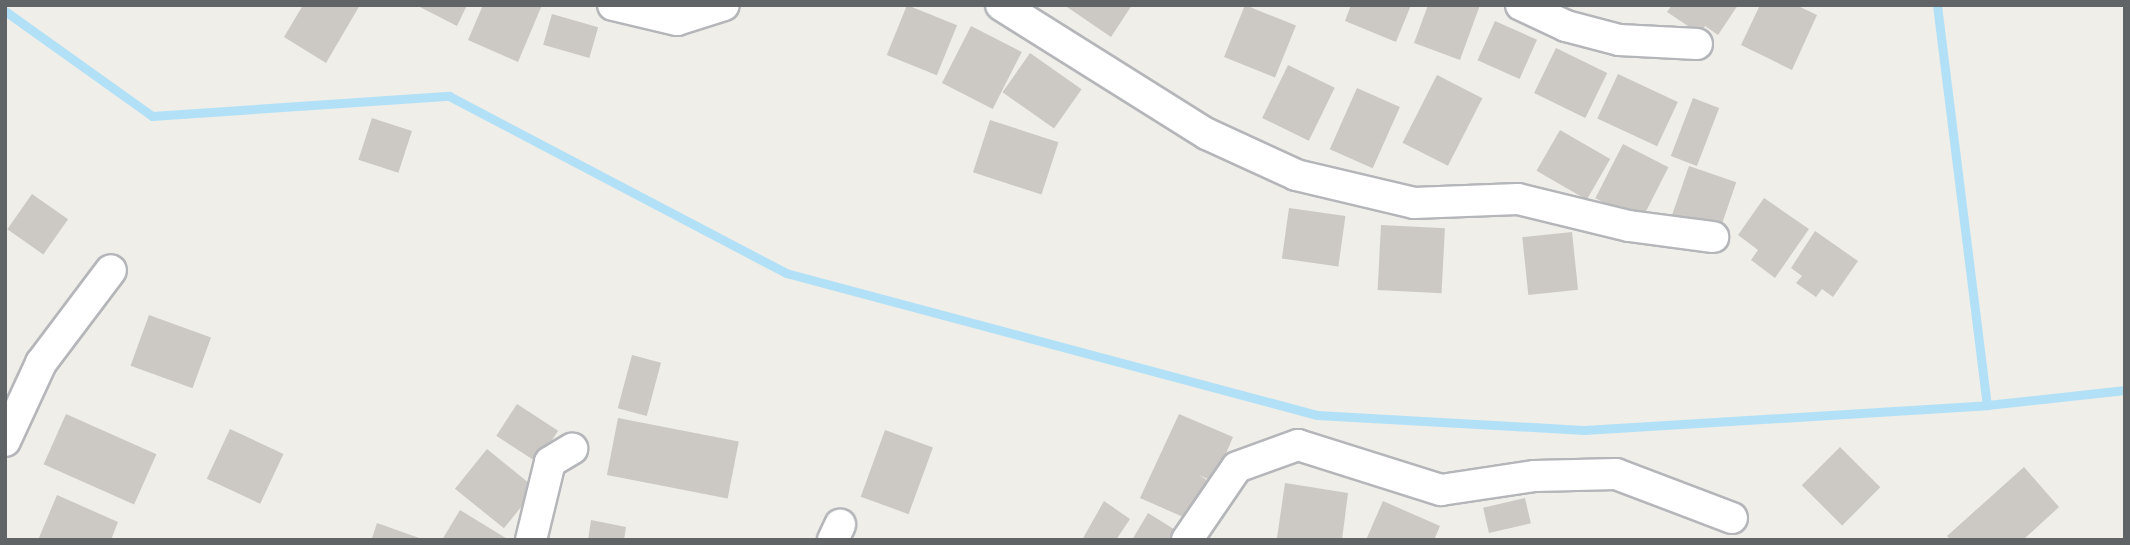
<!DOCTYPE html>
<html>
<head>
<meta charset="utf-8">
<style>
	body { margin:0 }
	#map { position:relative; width:2130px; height:545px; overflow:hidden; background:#f0eee9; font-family:Raleway,sans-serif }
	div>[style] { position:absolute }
	.stream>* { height:9px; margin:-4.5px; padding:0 4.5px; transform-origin:4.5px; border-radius:4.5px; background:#b2e1f7 }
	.building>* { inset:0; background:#ccc9c5; transform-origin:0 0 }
	.roads { filter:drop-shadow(2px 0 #b4b6b9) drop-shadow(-2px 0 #b4b6b9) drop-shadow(0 2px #b4b6b9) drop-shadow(0 -2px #b4b6b9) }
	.street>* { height:30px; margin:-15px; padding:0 15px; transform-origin:15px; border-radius:15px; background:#fff }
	span { translate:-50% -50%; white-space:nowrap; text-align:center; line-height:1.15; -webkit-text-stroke:7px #fff; paint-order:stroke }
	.frame { position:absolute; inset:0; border:7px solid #606467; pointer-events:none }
</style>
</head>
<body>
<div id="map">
	<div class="stream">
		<i style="left:1937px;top:5px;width:403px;rotate:82.9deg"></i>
		<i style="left:5px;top:11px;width:181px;rotate:35.5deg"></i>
		<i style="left:152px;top:116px;width:298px;rotate:-3.9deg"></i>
		<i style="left:449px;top:96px;width:381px;rotate:27.7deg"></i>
		<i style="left:786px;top:273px;width:550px;rotate:14.97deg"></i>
		<i style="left:1317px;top:415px;width:267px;rotate:3.2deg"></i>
		<i style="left:1584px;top:430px;width:404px;rotate:-3.5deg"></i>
		<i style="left:1987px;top:405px;width:139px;rotate:-6.2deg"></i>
	</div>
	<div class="building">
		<i style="clip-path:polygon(303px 5px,360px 5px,326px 63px,284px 37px)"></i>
		<i style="clip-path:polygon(416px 5px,467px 5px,457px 26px)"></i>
		<i style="clip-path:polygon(483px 5px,542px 5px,518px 62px,468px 40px)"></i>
		<i style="left:907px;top:5px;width:54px;height:54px;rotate:22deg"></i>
		<i style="clip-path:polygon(1064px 5px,1132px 5px,1111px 37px)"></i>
		<i style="left:1245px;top:5px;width:55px;height:56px;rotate:22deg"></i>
		<i style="clip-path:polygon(1351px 5px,1411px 5px,1396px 42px,1345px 21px)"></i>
		<i style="clip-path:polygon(1428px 5px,1480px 5px,1460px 60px,1414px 43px)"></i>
		<i style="clip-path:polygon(1672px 5px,1738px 5px,1718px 35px,1705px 26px,1700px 34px,1667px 12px)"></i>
		<i style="clip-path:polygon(1760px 5px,1796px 5px,1817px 15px,1792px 70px,1741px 45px)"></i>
		<i style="left:552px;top:14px;width:48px;height:32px;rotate:16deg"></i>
		<i style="left:1495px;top:21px;width:46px;height:43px;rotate:24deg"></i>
		<i style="left:971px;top:26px;width:57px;height:64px;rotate:27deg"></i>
		<i style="left:1556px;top:48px;width:57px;height:50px;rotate:26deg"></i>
		<i style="left:1030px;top:53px;width:63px;height:48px;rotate:35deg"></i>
		<i style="left:1288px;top:65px;width:52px;height:59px;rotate:26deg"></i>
		<i style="left:1618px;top:74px;width:66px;height:49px;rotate:25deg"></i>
		<i style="left:1437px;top:75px;width:51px;height:76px;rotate:27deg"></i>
		<i style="left:1357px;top:88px;width:47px;height:67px;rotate:24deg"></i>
		<i style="left:1693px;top:98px;width:28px;height:62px;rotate:21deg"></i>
		<i style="left:372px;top:118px;width:42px;height:44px;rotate:18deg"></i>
		<i style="left:990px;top:120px;width:72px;height:55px;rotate:18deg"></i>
		<i style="left:1560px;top:130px;width:58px;height:47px;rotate:30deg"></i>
		<i style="left:1623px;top:144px;width:51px;height:61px;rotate:27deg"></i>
		<i style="left:1689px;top:166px;width:50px;height:53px;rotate:19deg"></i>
		<i style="left:32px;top:194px;width:44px;height:43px;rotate:35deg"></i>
		<i style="clip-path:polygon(1764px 198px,1809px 229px,1775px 278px,1751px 260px,1758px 250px,1738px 235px)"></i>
		<i style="left:1289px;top:208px;width:57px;height:51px;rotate:8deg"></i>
		<i style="left:1381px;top:225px;width:64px;height:65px;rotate:3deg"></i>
		<i style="clip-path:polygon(1815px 231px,1858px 261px,1833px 297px,1822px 289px,1816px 297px,1796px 283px,1802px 276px,1791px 268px)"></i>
		<i style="left:1572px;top:232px;width:58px;height:50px;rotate:84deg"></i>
		<i style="left:149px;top:315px;width:66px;height:54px;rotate:20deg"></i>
		<i style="left:632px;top:355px;width:30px;height:55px;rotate:15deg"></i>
		<i style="left:517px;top:404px;width:49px;height:38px;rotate:33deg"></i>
		<i style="left:66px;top:414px;width:99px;height:55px;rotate:24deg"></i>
		<i style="clip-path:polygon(1179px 414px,1233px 437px,1214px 482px,1199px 475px,1207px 480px,1190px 520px,1140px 498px)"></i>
		<i style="left:618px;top:418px;width:123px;height:58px;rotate:11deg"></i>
		<i style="left:230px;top:429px;width:59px;height:55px;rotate:25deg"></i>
		<i style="left:885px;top:430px;width:51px;height:71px;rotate:20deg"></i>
		<i style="left:1840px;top:447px;width:57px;height:54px;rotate:45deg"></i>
		<i style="left:487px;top:449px;width:63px;height:51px;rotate:39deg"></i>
		<i style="clip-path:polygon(2024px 467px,2059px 507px,2023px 540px,1951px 540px,1947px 536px)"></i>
		<i style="clip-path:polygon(1285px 483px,1348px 493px,1342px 540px,1277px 538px)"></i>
		<i style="clip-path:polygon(57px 495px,118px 522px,111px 540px,38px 540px)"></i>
		<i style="left:1525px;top:498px;width:26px;height:43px;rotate:77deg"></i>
		<i style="clip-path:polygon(1104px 501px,1130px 519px,1116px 540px,1082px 540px)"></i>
		<i style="clip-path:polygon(1383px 501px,1440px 526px,1434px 540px,1366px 540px)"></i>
		<i style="clip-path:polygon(460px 510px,509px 540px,442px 540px)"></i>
		<i style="clip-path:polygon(1148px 513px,1185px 536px,1183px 540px,1132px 540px)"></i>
		<i style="clip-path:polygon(591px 520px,626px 527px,624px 540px,588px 540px)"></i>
		<i style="clip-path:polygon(377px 523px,422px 539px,422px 540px,363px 540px,372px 538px)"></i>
	</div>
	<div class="roads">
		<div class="street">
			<i style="left:613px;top:5px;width:66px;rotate:13.2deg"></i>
			<i style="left:677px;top:20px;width:49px;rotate:-17.7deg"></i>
			<i style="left:1001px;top:5px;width:243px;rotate:32.1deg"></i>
			<i style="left:1207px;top:134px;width:98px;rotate:24.7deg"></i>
			<i style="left:1296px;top:175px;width:121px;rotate:13.3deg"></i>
			<i style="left:1414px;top:203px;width:104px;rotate:-2.2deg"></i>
			<i style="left:1518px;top:199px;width:114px;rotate:13.7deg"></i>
			<i style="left:1629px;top:226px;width:85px;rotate:7.5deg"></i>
			<i style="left:1521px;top:5px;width:50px;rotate:25deg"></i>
			<i style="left:1566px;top:26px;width:55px;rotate:14.8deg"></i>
			<i style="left:1619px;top:40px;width:78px;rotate:2.9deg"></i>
			<i style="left:5px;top:441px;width:86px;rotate:-65.2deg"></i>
			<i style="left:41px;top:363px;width:116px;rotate:-53deg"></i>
			<i style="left:531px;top:540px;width:80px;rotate:-76.3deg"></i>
			<i style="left:550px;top:462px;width:26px;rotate:-31deg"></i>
			<i style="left:833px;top:540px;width:17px;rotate:-65deg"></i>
			<i style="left:1187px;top:540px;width:88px;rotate:-55.6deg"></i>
			<i style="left:1237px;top:467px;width:65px;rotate:-19.8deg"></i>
			<i style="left:1298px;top:445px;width:150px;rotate:17.5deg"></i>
			<i style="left:1441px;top:490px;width:95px;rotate:-8.5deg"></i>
			<i style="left:1535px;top:476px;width:81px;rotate:-1.4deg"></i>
			<i style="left:1616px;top:474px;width:124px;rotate:20.8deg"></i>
		</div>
	</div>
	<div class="frame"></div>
</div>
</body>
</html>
